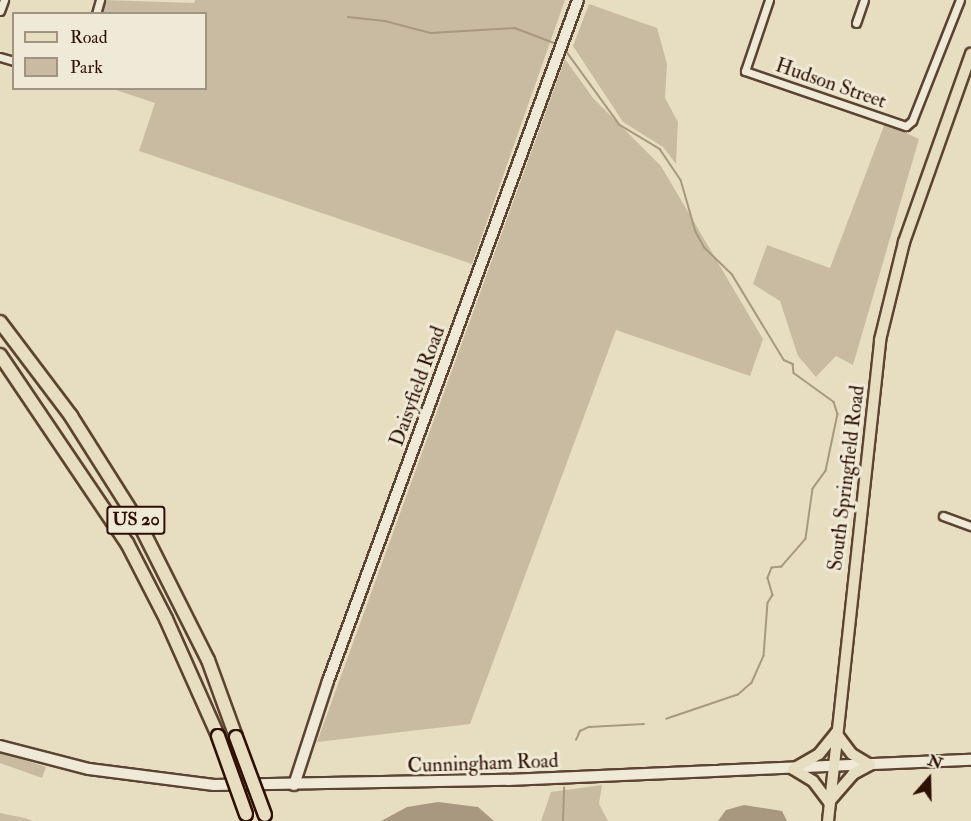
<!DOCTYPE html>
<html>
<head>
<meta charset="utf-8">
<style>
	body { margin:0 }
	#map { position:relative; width:971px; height:821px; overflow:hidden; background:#e7dec2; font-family:"IM FELL Double Pica",serif }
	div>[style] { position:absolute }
	.green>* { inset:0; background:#c8bba1 }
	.water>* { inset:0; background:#a89880 }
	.stream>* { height:1.5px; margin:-0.75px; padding:0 0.75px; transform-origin:0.75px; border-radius:0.75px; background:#a89880 }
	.roads { filter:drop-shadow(2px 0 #5d4331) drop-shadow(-2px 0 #5d4331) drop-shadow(0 2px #5d4331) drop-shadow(0 -2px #5d4331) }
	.street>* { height:7px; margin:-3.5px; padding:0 3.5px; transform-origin:3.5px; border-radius:3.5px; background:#efead7 }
	.secondary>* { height:10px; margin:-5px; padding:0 5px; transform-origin:5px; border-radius:5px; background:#efead7 }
	.primary>* { height:10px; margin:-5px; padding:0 5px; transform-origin:5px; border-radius:5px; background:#e7dec2 }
	.highway>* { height:12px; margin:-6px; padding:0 6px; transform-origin:6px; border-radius:6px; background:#e7dec2 }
	.bridges { filter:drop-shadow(2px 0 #2f0f01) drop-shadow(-2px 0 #2f0f01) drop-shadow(0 2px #2f0f01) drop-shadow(0 -2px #2f0f01) }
	.highway-bridge>* { height:12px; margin:-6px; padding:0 6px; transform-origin:6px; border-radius:6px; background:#e7dec2 }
	span { translate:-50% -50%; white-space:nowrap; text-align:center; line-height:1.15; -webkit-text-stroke:6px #efead7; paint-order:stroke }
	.shield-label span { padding:2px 4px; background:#efead7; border:2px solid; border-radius:4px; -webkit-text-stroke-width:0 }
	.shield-label { font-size:18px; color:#2f0f01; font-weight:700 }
	.street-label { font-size:20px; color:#2f0f01 }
	.legend { position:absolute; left:12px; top:12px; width:195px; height:78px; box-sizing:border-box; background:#efead7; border:2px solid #a29281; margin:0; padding:8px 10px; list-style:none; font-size:18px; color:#2f0f01 }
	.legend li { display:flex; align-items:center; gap:12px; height:30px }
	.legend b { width:30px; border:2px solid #a29281 }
	.north { position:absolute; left:899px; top:749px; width:60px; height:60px; -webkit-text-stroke:4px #efead7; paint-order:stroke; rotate:20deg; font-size:16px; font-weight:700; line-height:24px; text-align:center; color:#2f0f01 }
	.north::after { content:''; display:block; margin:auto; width:21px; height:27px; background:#2f0f01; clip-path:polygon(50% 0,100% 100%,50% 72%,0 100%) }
</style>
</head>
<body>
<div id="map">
	<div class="green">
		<i style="clip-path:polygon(103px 0,194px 3px,195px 0,565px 0,472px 264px,139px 151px,155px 103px,113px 89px,206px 88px,206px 14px,99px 14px)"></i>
		<i style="clip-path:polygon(589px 4px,657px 28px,667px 64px,665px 98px,678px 122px,676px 164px,663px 147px,623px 122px,573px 46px)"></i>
		<i style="clip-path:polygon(565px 59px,593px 98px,661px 166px,763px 339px,750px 376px,616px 330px,470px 724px,317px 742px)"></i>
		<i style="clip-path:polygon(885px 123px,919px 139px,853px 365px,836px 356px,816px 377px,798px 356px,780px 301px,753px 284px,767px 245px,830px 268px)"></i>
		<i style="clip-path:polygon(0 752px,46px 767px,42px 778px,0 763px)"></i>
		<i style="clip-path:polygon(602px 785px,599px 804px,608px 821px,541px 821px,551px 792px)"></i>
		<i style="clip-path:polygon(0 813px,25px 818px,33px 821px,0 821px)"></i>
	</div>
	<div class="water">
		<i style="clip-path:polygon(438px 802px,478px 807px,494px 821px,381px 821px,407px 807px)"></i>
		<i style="clip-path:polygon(744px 805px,782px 811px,787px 821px,718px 821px,726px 810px)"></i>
	</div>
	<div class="stream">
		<i style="left:348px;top:17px;width:37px;rotate:6deg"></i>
		<i style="left:385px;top:21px;width:48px;rotate:14.6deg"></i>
		<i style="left:431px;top:33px;width:84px;rotate:-3.4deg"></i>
		<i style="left:515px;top:28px;width:45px;rotate:20.9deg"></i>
		<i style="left:564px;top:48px;width:95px;rotate:54deg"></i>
		<i style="left:620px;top:125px;width:47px;rotate:31deg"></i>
		<i style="left:660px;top:149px;width:37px;rotate:56deg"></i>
		<i style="left:681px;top:180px;width:54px;rotate:73.9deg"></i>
		<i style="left:696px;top:232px;width:18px;rotate:61deg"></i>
		<i style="left:705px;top:248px;width:37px;rotate:44deg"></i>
		<i style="left:732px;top:274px;width:100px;rotate:58.8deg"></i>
		<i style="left:784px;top:360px;width:10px;rotate:24deg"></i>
		<i style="left:793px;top:364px;width:9px;rotate:84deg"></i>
		<i style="left:794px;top:373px;width:49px;rotate:35.9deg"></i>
		<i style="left:834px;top:402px;width:13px;rotate:72deg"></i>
		<i style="left:838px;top:414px;width:58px;rotate:101.9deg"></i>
		<i style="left:826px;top:471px;width:22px;rotate:126deg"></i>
		<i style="left:813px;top:489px;width:50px;rotate:98deg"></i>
		<i style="left:806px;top:539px;width:37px;rotate:131deg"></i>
		<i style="left:782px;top:567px;width:10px;rotate:174deg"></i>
		<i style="left:772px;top:568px;width:11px;rotate:112deg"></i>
		<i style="left:768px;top:578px;width:18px;rotate:74deg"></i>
		<i style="left:773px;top:595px;width:9px;rotate:122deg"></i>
		<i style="left:768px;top:603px;width:53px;rotate:94.3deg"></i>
		<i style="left:764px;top:656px;width:30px;rotate:114deg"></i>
		<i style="left:752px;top:683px;width:18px;rotate:139deg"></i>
		<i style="left:738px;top:695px;width:75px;rotate:161.3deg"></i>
		<i style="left:576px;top:740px;width:10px;rotate:-66deg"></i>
		<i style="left:580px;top:731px;width:10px;rotate:-24deg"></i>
		<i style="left:589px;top:727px;width:55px;rotate:-3.1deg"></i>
		<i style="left:563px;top:821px;width:33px;rotate:-88deg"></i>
	</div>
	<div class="roads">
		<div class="street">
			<i style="left:769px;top:0;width:75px;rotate:108.7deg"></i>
			<i style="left:745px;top:71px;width:170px;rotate:18.9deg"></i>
			<i style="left:906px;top:126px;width:8px;rotate:-40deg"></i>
			<i style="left:912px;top:121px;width:130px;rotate:-68.4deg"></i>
			<i style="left:0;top:11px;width:12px;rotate:-70deg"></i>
			<i style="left:96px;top:14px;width:15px;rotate:-74deg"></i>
			<i style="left:856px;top:23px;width:24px;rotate:-71deg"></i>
			<i style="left:0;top:57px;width:15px;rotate:16deg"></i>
			<i style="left:943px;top:516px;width:30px;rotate:20deg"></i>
		</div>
		<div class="secondary">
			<i style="left:0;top:746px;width:92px;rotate:14.5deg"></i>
			<i style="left:89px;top:769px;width:126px;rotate:7.3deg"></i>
			<i style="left:214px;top:785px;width:294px;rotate:-1deg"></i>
			<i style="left:508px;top:780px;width:463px;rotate:-2.5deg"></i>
			<i style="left:294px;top:785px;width:109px;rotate:-71.9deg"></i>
			<i style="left:328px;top:681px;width:725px;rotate:-69.84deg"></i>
		</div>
		<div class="primary">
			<i style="left:836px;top:733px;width:26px;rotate:53deg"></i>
			<i style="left:852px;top:754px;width:21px;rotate:31deg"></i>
			<i style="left:793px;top:769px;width:23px;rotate:31deg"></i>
			<i style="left:813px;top:781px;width:26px;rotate:53deg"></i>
			<i style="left:829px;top:802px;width:37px;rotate:-49deg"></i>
			<i style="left:853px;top:774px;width:19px;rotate:-28deg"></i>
			<i style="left:793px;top:769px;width:30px;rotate:-30deg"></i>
			<i style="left:819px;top:754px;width:27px;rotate:-51deg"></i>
			<i style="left:828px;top:821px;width:484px;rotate:-83.8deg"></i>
			<i style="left:880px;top:340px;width:101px;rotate:-76.2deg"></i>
			<i style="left:904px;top:242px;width:200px;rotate:-70.4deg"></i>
		</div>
		<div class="highway">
			<i style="left:0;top:322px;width:118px;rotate:52.9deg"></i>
			<i style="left:71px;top:416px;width:129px;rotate:57.7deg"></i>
			<i style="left:140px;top:525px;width:151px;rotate:63.3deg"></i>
			<i style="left:208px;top:660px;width:82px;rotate:70deg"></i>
			<i style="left:0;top:355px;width:227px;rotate:56deg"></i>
			<i style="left:127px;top:543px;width:85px;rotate:62.8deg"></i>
			<i style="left:166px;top:619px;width:128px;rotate:66deg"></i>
		</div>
	</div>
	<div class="bridges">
		<div class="highway-bridge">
			<i style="left:218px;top:736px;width:83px;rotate:70.3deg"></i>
			<i style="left:236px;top:737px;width:83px;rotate:69.6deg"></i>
		</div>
	</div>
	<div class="shield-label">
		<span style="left:136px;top:520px">US 20</span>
	</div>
	<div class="street-label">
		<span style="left:831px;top:83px;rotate:19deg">Hudson Street</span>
		<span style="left:417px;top:386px;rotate:-70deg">Daisyfield Road</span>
		<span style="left:846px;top:478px;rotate:-83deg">South Springfield Road</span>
		<span style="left:483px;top:763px;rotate:-2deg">Cunningham Road</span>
	</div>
	<ul class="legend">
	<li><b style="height:8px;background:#e7dec2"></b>Road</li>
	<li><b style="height:16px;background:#c8bba1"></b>Park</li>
	</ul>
	<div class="north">N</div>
</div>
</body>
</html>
